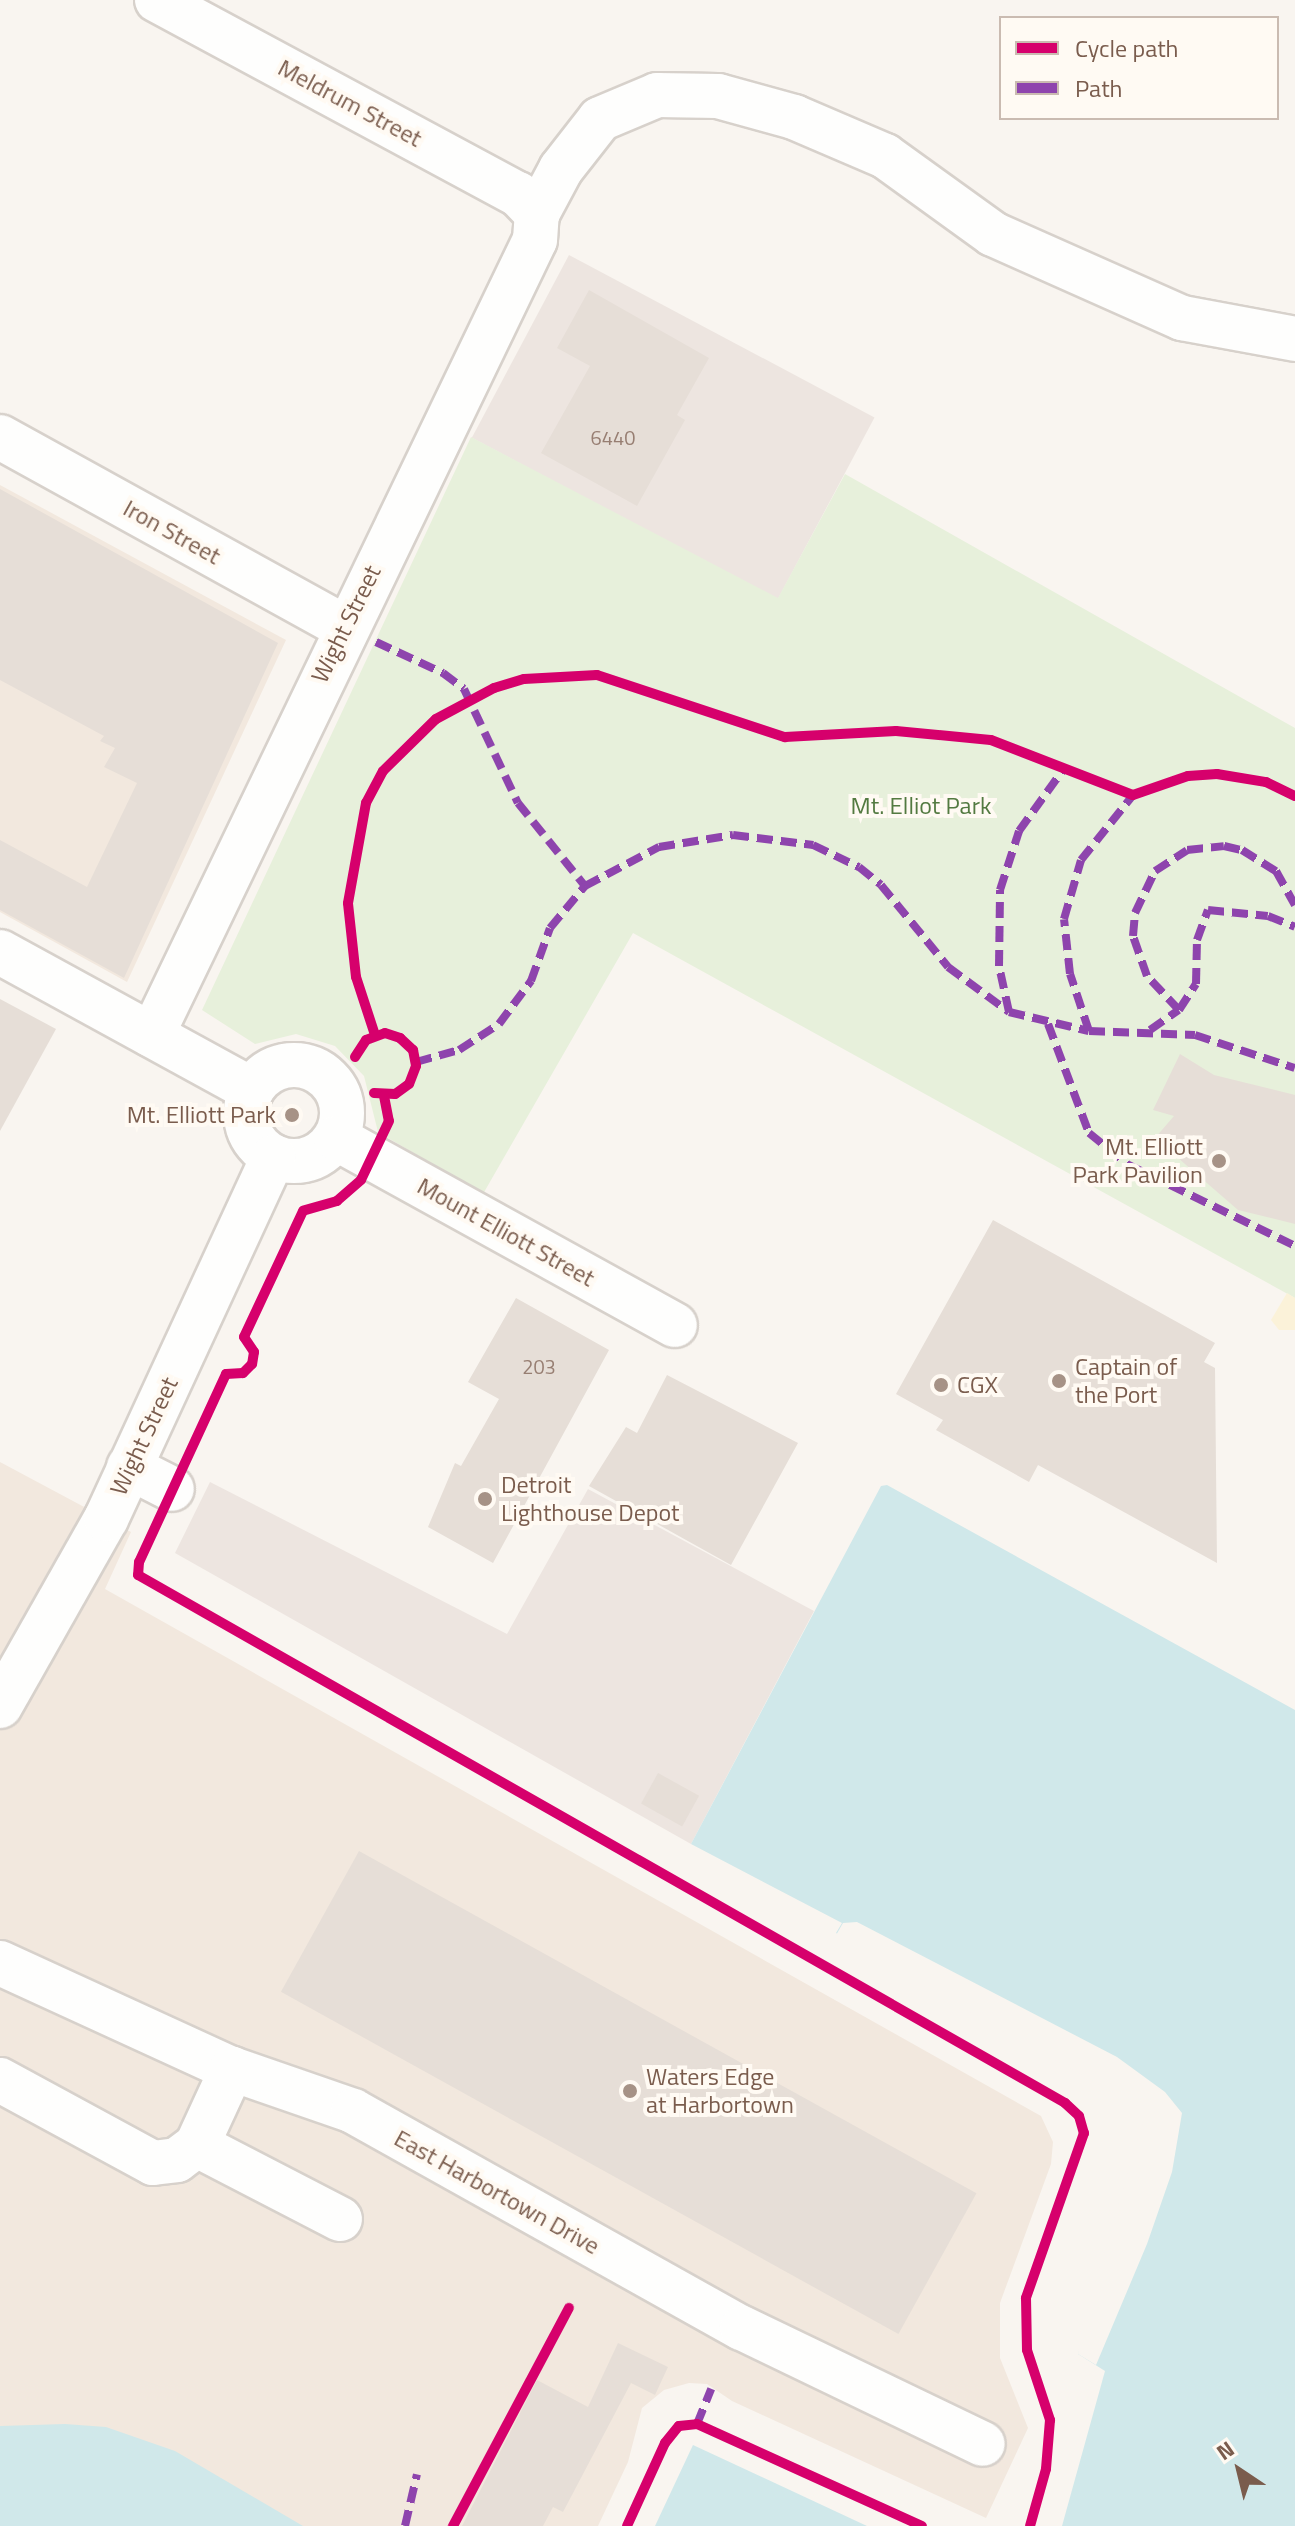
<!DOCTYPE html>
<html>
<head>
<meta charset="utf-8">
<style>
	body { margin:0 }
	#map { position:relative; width:1295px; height:2526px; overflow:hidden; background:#f9f5f0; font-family:"Titillium Web",sans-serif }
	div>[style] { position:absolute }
	.residential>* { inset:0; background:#f2e8de }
	.industrial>* { inset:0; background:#ede5e0; transform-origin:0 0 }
	.green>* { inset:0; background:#e7f0db }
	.sand>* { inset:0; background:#fbf2d9 }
	.water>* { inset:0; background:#d0e8ea }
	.pier>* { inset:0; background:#f9f5f0 }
	.building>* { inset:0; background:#e6ded7; transform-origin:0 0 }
	.roads { filter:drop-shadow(2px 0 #d7d1cb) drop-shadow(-2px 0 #d7d1cb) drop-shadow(0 2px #d7d1cb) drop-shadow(0 -2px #d7d1cb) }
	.minor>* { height:44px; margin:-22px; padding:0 22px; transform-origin:22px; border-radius:22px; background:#fefefd }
	.minor>.ring { margin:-22px; padding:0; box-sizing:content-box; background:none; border:44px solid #fefefd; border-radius:50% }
	.quiet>* { height:8px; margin-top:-4px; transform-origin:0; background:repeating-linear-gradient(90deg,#8e44ad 0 16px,transparent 0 24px) }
	.cycleway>* { height:10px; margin:-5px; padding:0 5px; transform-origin:5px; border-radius:5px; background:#d6006c }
	.dots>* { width:22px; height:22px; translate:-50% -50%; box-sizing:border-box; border:4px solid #fffaf3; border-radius:50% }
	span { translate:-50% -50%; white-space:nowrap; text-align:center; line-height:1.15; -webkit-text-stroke:8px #fffaf3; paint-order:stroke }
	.number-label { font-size:20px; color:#977e72 }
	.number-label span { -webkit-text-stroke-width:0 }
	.street-label { font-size:24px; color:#7a5c4d }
	.park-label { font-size:24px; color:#537a41 }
	.poi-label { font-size:24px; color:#7a5c4d }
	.right { translate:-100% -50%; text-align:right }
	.left { translate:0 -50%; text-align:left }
	.legend { position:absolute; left:999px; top:16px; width:280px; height:104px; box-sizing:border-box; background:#fffaf3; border:2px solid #cabbb1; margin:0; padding:10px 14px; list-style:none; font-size:24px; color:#7a5c4d }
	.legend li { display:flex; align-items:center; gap:16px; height:40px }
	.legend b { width:40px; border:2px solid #cabbb1 }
	.north { position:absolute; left:1199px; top:2430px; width:80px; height:80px; -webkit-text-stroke:6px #fffaf3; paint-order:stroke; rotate:325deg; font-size:22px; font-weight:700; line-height:32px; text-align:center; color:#7a5c4d }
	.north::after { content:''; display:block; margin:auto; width:28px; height:36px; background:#7a5c4d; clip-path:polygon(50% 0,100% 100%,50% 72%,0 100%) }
</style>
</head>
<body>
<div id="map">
	<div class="residential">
		<i style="clip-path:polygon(0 485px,286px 640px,127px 982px,0 912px)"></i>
		<i style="clip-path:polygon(0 1462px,131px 1532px,105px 1589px,1041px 2116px,1053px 2142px,1051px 2164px,1000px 2303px,1000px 2358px,1028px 2428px,986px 2518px,732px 2401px,707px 2384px,689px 2383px,664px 2390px,642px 2408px,628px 2462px,598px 2526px,0 2526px)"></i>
	</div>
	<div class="industrial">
		<i style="left:569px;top:255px;width:346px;height:207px;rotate:28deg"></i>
		<i style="clip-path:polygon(210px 1482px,507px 1634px,588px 1489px,814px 1611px,691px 1844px,175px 1553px)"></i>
	</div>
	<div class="green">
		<i style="clip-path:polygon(471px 437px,778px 598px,845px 474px,1295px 728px,1295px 1298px,633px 933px,483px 1194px,378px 1132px,364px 1076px,335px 1046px,296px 1034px,255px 1044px,202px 1010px)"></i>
	</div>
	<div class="sand">
		<i style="clip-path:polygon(1287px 1293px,1295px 1298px,1295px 1330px,1279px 1330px,1271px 1320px)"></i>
	</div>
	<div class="water">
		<i style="clip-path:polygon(887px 1485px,1295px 1710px,1295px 2526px,1062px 2526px,1105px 2371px,1078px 2354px,1149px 2114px,1139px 2101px,836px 1933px,842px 1923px,691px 1844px,881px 1486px)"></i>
		<i style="clip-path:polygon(65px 2424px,106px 2427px,175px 2451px,303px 2526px,0 2526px,0 2426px)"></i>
		<i style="clip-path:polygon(693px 2445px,867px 2526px,655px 2526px)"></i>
	</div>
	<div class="pier">
		<i style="clip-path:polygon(857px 1922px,1117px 2057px,1165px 2092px,1182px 2113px,1172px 2172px,1147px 2244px,1096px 2365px,1078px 2354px,1080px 2334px,1145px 2115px,1136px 2105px,835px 1937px,843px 1923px)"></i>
	</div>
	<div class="building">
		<i style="clip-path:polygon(589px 290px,709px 358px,677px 415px,685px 420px,637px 506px,541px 453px,590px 366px,557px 348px)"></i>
		<i style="clip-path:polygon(0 489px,278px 643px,124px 978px,0 910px,0 840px,87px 887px,137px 783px,104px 767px,115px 748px,100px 741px,104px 736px,0 680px)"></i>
		<i style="clip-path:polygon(0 999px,56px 1029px,0 1131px)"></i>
		<i style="clip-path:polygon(1180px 1054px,1214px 1075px,1295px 1095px,1295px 1224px,1238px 1210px,1155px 1138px,1174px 1116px,1153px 1110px)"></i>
		<i style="clip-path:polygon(993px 1220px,1215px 1343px,1204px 1362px,1215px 1368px,1217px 1563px,1038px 1465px,1029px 1482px,936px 1430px,943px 1420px,896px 1394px)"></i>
		<i style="clip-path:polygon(516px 1298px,609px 1350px,493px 1563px,428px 1527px,455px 1463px,461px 1466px,499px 1399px,468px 1382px)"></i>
		<i style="clip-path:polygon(667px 1375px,798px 1443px,731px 1565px,589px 1486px,626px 1427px,637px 1433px)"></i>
		<i style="left:658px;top:1773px;width:47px;height:35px;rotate:29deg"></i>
		<i style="left:359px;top:1851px;width:706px;height:161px;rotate:29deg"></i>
		<i style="clip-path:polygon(618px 2343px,668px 2367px,655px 2395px,631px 2383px,563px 2512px,553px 2507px,543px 2526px,462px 2526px,537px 2380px,588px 2407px)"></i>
	</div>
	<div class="roads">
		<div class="minor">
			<i style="left:157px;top:0;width:410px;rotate:28.3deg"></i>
			<i style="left:518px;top:194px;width:28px;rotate:46deg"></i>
			<i style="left:0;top:437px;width:393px;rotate:28.9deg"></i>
			<i style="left:0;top:952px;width:287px;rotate:28.7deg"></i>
			<i style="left:152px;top:1035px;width:882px;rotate:-64.28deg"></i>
			<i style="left:535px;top:240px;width:26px;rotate:-86deg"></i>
			<i style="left:537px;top:214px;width:51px;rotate:-61.9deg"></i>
			<i style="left:561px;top:169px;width:63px;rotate:-52deg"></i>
			<i style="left:600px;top:119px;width:62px;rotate:-22.8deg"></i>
			<i style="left:657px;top:95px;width:61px;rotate:0.9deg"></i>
			<i style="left:718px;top:96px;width:79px;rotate:15.4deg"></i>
			<i style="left:794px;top:117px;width:99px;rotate:23.2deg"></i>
			<i style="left:885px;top:156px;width:133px;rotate:35.8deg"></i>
			<i style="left:993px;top:234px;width:207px;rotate:24deg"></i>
			<i style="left:1182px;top:318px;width:115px;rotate:10.5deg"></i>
			<i class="ring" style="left:246px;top:1065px;width:52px;height:52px"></i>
			<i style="left:336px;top:1138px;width:387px;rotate:28.9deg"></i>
			<i style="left:129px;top:1467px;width:48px;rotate:27.1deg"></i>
			<i style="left:0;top:1706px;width:215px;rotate:-60.5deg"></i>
			<i style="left:106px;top:1519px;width:399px;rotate:-65.2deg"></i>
			<i style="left:0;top:1963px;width:255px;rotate:24.6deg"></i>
			<i style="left:232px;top:2069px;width:128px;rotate:19.1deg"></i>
			<i style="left:353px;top:2111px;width:445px;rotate:29.2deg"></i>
			<i style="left:742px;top:2328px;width:267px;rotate:25.7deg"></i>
			<i style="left:0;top:2080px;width:174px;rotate:28.5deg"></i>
			<i style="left:153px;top:2163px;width:24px;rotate:-7deg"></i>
			<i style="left:177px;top:2160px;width:25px;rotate:-37deg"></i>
			<i style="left:197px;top:2145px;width:161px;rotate:27.4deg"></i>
			<i style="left:197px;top:2145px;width:84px;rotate:-65.3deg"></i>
		</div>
	</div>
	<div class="quiet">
		<i style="left:376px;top:642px;width:74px;rotate:24.8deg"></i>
		<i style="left:443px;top:673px;width:26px;rotate:37deg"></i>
		<i style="left:464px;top:689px;width:126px;rotate:64.7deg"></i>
		<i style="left:518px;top:803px;width:107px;rotate:51.1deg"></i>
		<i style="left:1179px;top:1010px;width:47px;rotate:-133.3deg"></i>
		<i style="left:1147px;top:976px;width:42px;rotate:-109.3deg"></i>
		<i style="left:1133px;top:936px;width:23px;rotate:-85deg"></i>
		<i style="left:1135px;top:913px;width:47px;rotate:-64.5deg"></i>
		<i style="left:1155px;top:871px;width:38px;rotate:-33deg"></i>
		<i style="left:1187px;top:850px;width:37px;rotate:-6deg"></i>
		<i style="left:1224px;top:846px;width:18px;rotate:13deg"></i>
		<i style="left:1242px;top:850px;width:40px;rotate:32deg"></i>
		<i style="left:1276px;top:871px;width:39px;rotate:61deg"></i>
		<i style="left:1009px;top:1012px;width:47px;rotate:-102.3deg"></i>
		<i style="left:999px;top:966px;width:76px;rotate:-89.2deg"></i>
		<i style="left:1000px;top:890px;width:62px;rotate:-72.1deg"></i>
		<i style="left:1019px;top:831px;width:75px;rotate:-54.2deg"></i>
		<i style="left:1048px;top:1024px;width:116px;rotate:69.4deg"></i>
		<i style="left:1089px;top:1133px;width:49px;rotate:39.2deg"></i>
		<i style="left:1127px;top:1164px;width:187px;rotate:26deg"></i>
		<i style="left:1150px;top:1030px;width:35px;rotate:-35deg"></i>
		<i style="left:1179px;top:1010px;width:31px;rotate:-57deg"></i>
		<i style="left:1196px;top:984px;width:44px;rotate:-88.7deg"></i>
		<i style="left:1197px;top:940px;width:32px;rotate:-70deg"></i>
		<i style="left:1208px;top:910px;width:60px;rotate:5.7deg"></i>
		<i style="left:1268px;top:916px;width:29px;rotate:22deg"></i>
		<i style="left:1089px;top:1031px;width:60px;rotate:-108.4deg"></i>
		<i style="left:1070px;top:974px;width:55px;rotate:-96.2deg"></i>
		<i style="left:1064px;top:919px;width:61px;rotate:-73.9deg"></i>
		<i style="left:1081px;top:860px;width:83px;rotate:-51.3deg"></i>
		<i style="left:416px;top:1062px;width:45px;rotate:-15.6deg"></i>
		<i style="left:459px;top:1050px;width:48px;rotate:-33deg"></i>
		<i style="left:499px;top:1024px;width:54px;rotate:-53.3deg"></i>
		<i style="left:531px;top:981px;width:56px;rotate:-70.3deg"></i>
		<i style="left:550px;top:928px;width:55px;rotate:-50.2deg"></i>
		<i style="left:585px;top:886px;width:84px;rotate:-27.8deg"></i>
		<i style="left:659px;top:847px;width:75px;rotate:-9.2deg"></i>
		<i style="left:733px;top:835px;width:81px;rotate:7.1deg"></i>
		<i style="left:813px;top:845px;width:51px;rotate:25.6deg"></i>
		<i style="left:859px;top:867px;width:28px;rotate:39deg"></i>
		<i style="left:881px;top:885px;width:106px;rotate:50.7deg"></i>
		<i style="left:948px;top:967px;width:76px;rotate:36.4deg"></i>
		<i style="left:1009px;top:1012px;width:82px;rotate:13.4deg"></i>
		<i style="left:1089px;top:1031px;width:106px;rotate:2.2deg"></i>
		<i style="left:1195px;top:1035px;width:105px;rotate:18.3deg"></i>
		<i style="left:697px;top:2424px;width:38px;rotate:-68deg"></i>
		<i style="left:405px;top:2526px;width:53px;rotate:-77deg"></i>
	</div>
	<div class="cycleway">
		<i style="left:375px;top:1035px;width:61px;rotate:-108.1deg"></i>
		<i style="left:356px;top:977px;width:74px;rotate:-96.2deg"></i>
		<i style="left:348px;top:903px;width:102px;rotate:-79.8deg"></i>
		<i style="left:366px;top:803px;width:36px;rotate:-62deg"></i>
		<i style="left:383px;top:771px;width:74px;rotate:-44.5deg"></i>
		<i style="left:436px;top:719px;width:66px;rotate:-28.1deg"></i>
		<i style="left:494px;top:688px;width:31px;rotate:-17deg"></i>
		<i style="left:524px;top:679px;width:73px;rotate:-3.1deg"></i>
		<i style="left:597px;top:675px;width:198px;rotate:18.3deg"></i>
		<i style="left:785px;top:737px;width:111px;rotate:-3.1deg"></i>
		<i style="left:896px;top:731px;width:95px;rotate:5.4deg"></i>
		<i style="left:991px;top:740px;width:152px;rotate:21.2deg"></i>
		<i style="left:1133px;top:795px;width:58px;rotate:-19.1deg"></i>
		<i style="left:1188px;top:776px;width:29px;rotate:-4deg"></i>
		<i style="left:1217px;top:774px;width:50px;rotate:9.3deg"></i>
		<i style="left:1266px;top:782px;width:32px;rotate:26deg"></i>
		<i style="left:355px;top:1057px;width:20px;rotate:-57deg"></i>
		<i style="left:366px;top:1040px;width:20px;rotate:-20deg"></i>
		<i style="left:385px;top:1033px;width:16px;rotate:18deg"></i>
		<i style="left:400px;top:1038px;width:18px;rotate:43deg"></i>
		<i style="left:413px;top:1050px;width:16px;rotate:79deg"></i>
		<i style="left:416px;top:1066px;width:19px;rotate:111deg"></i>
		<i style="left:409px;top:1084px;width:17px;rotate:144deg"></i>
		<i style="left:395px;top:1094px;width:21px;rotate:-177deg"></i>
		<i style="left:384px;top:1096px;width:25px;rotate:79deg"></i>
		<i style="left:389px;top:1121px;width:65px;rotate:115.4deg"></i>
		<i style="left:361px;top:1180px;width:32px;rotate:139deg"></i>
		<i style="left:337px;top:1201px;width:35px;rotate:164deg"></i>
		<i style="left:303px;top:1211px;width:139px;rotate:115.1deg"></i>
		<i style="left:244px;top:1337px;width:18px;rotate:56deg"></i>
		<i style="left:254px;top:1352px;width:12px;rotate:99deg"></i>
		<i style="left:252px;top:1364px;width:13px;rotate:135deg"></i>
		<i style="left:243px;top:1373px;width:17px;rotate:177deg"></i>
		<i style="left:226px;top:1374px;width:207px;rotate:114.8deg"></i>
		<i style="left:139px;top:1562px;width:13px;rotate:94deg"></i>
		<i style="left:138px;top:1575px;width:1067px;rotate:29.66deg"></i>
		<i style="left:1065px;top:2103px;width:19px;rotate:43deg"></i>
		<i style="left:1079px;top:2116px;width:18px;rotate:74deg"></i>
		<i style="left:1084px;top:2133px;width:175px;rotate:109.4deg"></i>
		<i style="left:1026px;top:2298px;width:52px;rotate:88.9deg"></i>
		<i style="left:1027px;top:2350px;width:74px;rotate:71.8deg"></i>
		<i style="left:1050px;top:2420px;width:49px;rotate:94.7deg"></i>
		<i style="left:1046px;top:2469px;width:59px;rotate:105.7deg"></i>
		<i style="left:453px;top:2526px;width:247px;rotate:-62deg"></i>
		<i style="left:627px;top:2526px;width:91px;rotate:-65.4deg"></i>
		<i style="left:665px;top:2443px;width:22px;rotate:-51deg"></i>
		<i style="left:679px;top:2426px;width:18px;rotate:-6deg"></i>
		<i style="left:697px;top:2424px;width:247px;rotate:24.4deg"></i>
	</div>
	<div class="dots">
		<i style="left:292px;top:1115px;background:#a69286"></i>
		<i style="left:1219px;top:1161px;background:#a69286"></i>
		<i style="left:1059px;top:1381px;background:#a69286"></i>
		<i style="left:941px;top:1385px;background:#a69286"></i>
		<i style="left:485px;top:1499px;background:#a69286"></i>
		<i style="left:630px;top:2091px;background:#a69286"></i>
	</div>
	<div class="number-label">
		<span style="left:613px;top:437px">6440</span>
		<span style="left:539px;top:1366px">203</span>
	</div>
	<div class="street-label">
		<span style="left:350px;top:103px;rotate:28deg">Meldrum Street</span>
		<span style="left:172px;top:532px;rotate:29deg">Iron Street</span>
		<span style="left:346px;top:624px;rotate:-64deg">Wight Street</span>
		<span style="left:506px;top:1232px;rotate:29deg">Mount Elliott Street</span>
		<span style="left:144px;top:1436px;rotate:-65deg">Wight Street</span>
		<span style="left:497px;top:2192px;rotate:29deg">East Harbortown Drive</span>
	</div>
	<div class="park-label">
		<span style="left:921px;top:806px">Mt. Elliot Park</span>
	</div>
	<div class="poi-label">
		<span class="right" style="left:276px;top:1115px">Mt. Elliott Park</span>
		<span class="right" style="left:1203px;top:1161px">Mt. Elliott<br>Park Pavilion</span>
		<span class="left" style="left:1075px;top:1381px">Captain of<br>the Port</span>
		<span class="left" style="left:957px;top:1385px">CGX</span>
		<span class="left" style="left:501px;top:1499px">Detroit<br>Lighthouse Depot</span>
		<span class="left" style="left:646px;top:2091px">Waters Edge<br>at Harbortown</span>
	</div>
	<ul class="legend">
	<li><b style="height:10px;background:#d6006c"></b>Cycle path</li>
	<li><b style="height:10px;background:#8e44ad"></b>Path</li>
	</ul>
	<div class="north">N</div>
</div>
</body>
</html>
